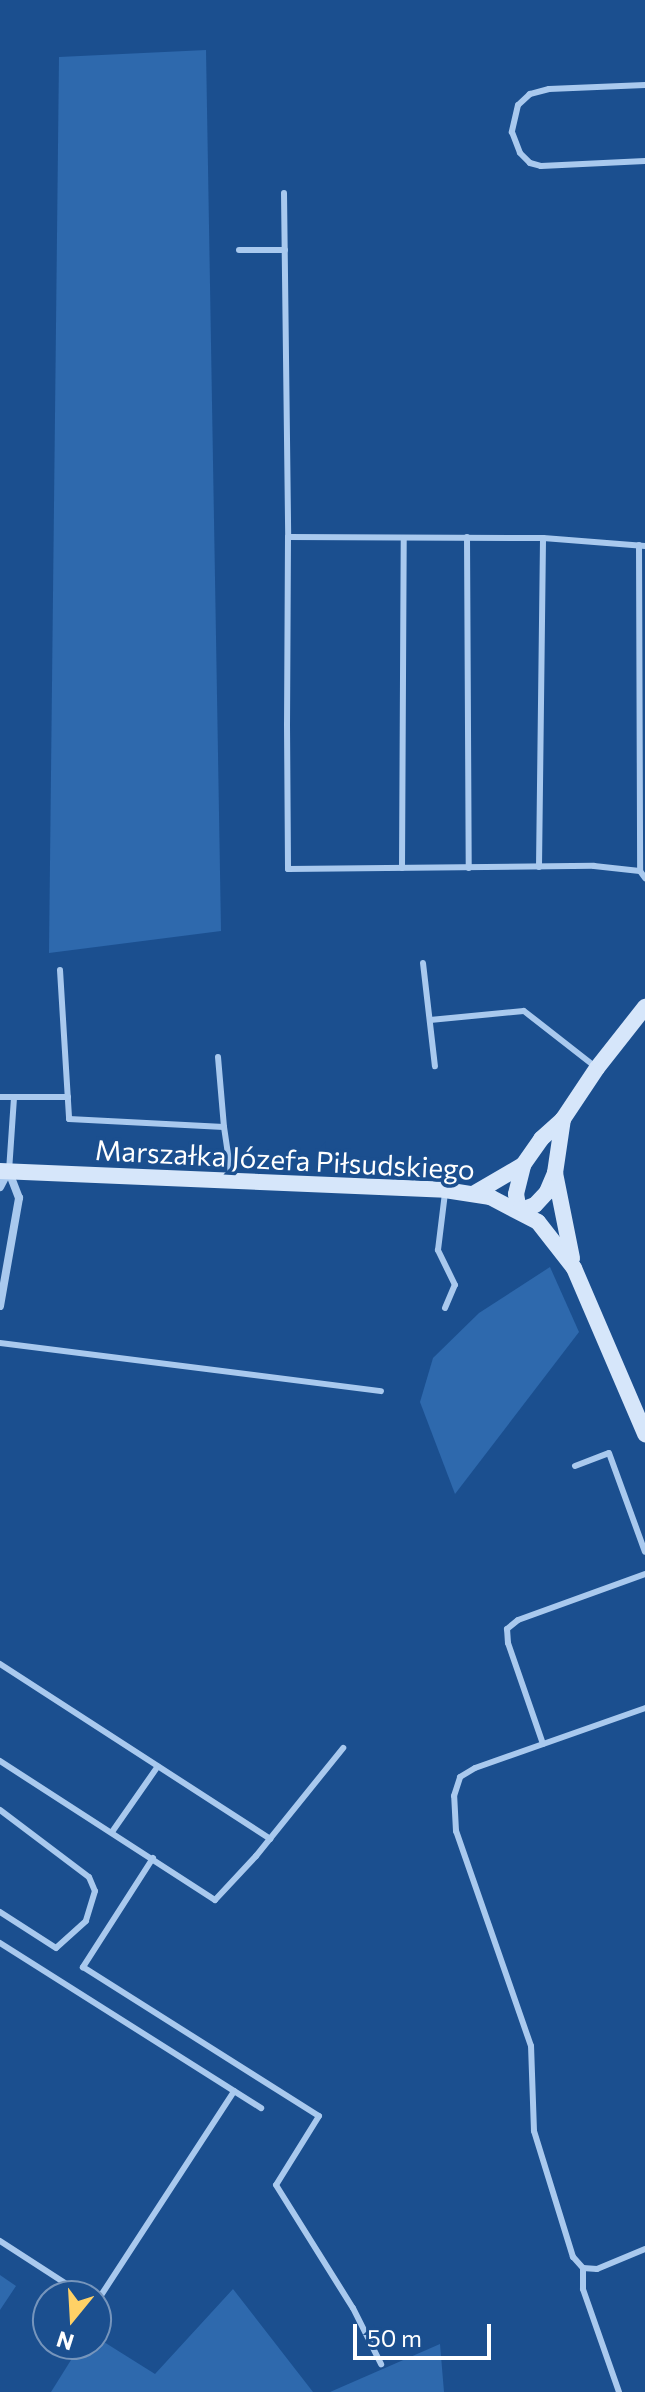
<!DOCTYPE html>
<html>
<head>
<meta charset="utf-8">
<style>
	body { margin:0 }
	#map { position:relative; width:645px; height:2392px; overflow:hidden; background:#1b4f8f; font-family:Commissioner,sans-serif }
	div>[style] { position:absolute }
	.green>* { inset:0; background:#2e69ad }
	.lane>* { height:6px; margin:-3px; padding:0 3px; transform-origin:3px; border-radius:3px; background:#a9c9ee }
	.street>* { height:8px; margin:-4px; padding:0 4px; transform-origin:4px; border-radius:4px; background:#a9c9ee }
	.secondary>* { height:16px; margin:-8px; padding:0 8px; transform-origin:8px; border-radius:8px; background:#d6e6fa }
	span { translate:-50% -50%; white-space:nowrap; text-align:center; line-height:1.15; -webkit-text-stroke:7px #1b4f8f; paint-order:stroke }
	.street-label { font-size:28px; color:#fff }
	.north { position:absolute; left:32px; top:2280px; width:80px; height:80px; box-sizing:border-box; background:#1b4f8f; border:2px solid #7695bc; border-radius:50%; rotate:198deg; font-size:22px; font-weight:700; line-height:32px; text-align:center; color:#fff }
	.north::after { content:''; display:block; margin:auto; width:28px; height:36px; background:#ffd166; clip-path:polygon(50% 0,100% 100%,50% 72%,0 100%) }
	.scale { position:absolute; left:353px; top:2324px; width:138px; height:36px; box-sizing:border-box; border:4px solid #fff; border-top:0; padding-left:10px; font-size:24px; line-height:28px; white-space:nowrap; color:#fff; -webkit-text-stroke:6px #1b4f8f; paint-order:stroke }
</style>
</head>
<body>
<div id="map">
	<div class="green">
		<i style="clip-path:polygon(206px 50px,221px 931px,49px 953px,59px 57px)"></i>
		<i style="clip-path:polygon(550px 1267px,579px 1332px,455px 1494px,420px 1402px,433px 1358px,479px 1313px)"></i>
		<i style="clip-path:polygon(0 2275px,16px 2286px,0 2310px)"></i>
		<i style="clip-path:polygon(233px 2289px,313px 2392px,51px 2392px,81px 2344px,96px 2344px,96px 2337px,155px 2374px)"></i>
		<i style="clip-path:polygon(440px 2344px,444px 2392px,330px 2392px)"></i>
	</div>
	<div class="lane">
		<i style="left:645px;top:85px;width:96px;rotate:177.6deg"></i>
		<i style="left:549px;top:89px;width:20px;rotate:165deg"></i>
		<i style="left:530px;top:94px;width:16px;rotate:137deg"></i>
		<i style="left:518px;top:105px;width:28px;rotate:103deg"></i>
		<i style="left:512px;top:132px;width:22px;rotate:69deg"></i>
		<i style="left:520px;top:153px;width:14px;rotate:45deg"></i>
		<i style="left:530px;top:163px;width:11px;rotate:15deg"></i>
		<i style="left:541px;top:166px;width:104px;rotate:-2.8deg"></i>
		<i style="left:284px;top:193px;width:344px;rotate:89.3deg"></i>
		<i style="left:239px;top:250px;width:46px"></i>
		<i style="left:467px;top:537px;width:331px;rotate:89.7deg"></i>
		<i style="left:639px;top:545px;width:326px;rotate:89.8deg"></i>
		<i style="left:645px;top:546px;width:102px;rotate:-175.5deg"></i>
		<i style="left:543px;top:538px;width:255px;rotate:-179.8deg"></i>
		<i style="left:288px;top:537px;width:187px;rotate:90.3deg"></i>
		<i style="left:287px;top:724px;width:145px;rotate:89.6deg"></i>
		<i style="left:288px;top:869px;width:306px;rotate:-0.6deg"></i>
		<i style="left:594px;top:866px;width:46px;rotate:6.2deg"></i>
		<i style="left:640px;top:871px;width:9px;rotate:54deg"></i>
		<i style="left:539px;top:867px;width:329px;rotate:-89.3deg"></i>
		<i style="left:402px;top:868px;width:330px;rotate:-89.7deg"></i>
		<i style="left:423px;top:963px;width:104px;rotate:83.4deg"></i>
		<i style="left:60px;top:970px;width:149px;rotate:86.5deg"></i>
		<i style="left:69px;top:1119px;width:155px;rotate:3deg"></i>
		<i style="left:224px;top:1127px;width:55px;rotate:81.6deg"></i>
		<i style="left:430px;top:1020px;width:94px;rotate:-5.5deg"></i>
		<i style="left:524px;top:1011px;width:93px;rotate:38deg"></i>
		<i style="left:218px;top:1057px;width:70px;rotate:85.1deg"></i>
		<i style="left:0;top:1097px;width:14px"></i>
		<i style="left:9px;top:1171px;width:74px;rotate:-86.1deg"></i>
		<i style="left:14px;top:1097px;width:54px"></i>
		<i style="left:445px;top:1308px;width:25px;rotate:-67deg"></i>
		<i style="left:455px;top:1285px;width:39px;rotate:-116deg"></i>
		<i style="left:438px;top:1250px;width:57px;rotate:-83deg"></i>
		<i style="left:0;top:1343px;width:384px;rotate:7.2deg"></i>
		<i style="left:575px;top:1466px;width:36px;rotate:-21deg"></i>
		<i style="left:609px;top:1453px;width:105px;rotate:70deg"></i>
		<i style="left:0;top:1664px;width:322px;rotate:32.9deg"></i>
		<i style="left:543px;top:1744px;width:107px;rotate:-109.1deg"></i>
		<i style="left:508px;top:1643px;width:14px;rotate:-94deg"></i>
		<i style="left:507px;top:1629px;width:14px;rotate:-39deg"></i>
		<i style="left:518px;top:1620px;width:135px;rotate:-19.9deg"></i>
		<i style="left:0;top:1761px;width:256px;rotate:32.9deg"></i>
		<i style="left:215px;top:1900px;width:60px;rotate:-47deg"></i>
		<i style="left:256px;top:1856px;width:139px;rotate:-51.1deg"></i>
		<i style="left:0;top:1810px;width:111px;rotate:37deg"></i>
		<i style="left:89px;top:1877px;width:15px;rotate:67deg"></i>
		<i style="left:95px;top:1891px;width:31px;rotate:107deg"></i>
		<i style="left:86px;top:1921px;width:40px;rotate:138deg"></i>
		<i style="left:56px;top:1948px;width:67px;rotate:-147.3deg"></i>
		<i style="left:112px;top:1832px;width:80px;rotate:-55.1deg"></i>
		<i style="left:153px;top:1858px;width:130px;rotate:122.7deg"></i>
		<i style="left:83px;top:1967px;width:279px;rotate:32.3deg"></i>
		<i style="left:319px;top:2116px;width:81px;rotate:121.9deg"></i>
		<i style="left:276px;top:2185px;width:145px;rotate:58deg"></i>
		<i style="left:353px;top:2308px;width:63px;rotate:63.4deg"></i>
		<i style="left:0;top:1943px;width:309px;rotate:32.3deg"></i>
		<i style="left:0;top:2241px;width:101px;rotate:32.9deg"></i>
		<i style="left:583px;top:2268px;width:14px;rotate:4deg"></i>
		<i style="left:597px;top:2269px;width:52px;rotate:-22.6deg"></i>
		<i style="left:96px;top:2303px;width:253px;rotate:-56.9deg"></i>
		<i style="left:619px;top:2392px;width:109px;rotate:-109.3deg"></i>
		<i style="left:583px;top:2289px;width:21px;rotate:-90deg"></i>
		<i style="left:583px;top:2268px;width:15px;rotate:-132deg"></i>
		<i style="left:573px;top:2257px;width:132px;rotate:-107.2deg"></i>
		<i style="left:534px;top:2131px;width:85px;rotate:-92deg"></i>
		<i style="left:531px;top:2046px;width:228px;rotate:-109.2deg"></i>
		<i style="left:456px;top:1831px;width:35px;rotate:-93deg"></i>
		<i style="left:454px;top:1796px;width:20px;rotate:-72deg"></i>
		<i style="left:460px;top:1777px;width:17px;rotate:-31deg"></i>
		<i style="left:475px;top:1768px;width:180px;rotate:-19.4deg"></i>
	</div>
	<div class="street">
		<i style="left:0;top:1187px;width:17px;rotate:-62deg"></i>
		<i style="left:0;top:1306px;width:110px;rotate:-80deg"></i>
		<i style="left:19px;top:1198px;width:28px;rotate:-111deg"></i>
	</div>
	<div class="secondary">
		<i style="left:0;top:1171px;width:445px;rotate:2.4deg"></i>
		<i style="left:445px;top:1190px;width:46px;rotate:8.8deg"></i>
		<i style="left:490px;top:1197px;width:54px;rotate:27.5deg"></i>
		<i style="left:538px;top:1222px;width:58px;rotate:52deg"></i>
		<i style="left:574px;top:1268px;width:181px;rotate:66.8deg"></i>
		<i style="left:555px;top:1173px;width:87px;rotate:78.7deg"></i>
		<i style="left:475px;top:1193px;width:56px;rotate:-30.3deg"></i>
		<i style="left:519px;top:1211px;width:17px;rotate:-100deg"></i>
		<i style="left:516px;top:1194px;width:30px;rotate:-76deg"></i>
		<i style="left:523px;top:1165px;width:32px;rotate:-55deg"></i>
		<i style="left:541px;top:1139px;width:30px;rotate:-42deg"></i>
		<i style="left:563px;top:1119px;width:61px;rotate:-56.3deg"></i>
		<i style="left:597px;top:1068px;width:78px;rotate:-51.8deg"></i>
		<i style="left:519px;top:1211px;width:17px;rotate:-21deg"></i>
		<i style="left:535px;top:1205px;width:18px;rotate:-47deg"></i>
		<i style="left:547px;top:1192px;width:21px;rotate:-67deg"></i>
		<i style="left:555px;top:1173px;width:55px;rotate:-81.6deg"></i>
	</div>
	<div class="street-label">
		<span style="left:285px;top:1159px;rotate:3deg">Marszałka Józefa Piłsudskiego</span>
	</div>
	<div class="north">N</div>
	<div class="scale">50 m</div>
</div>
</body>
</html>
